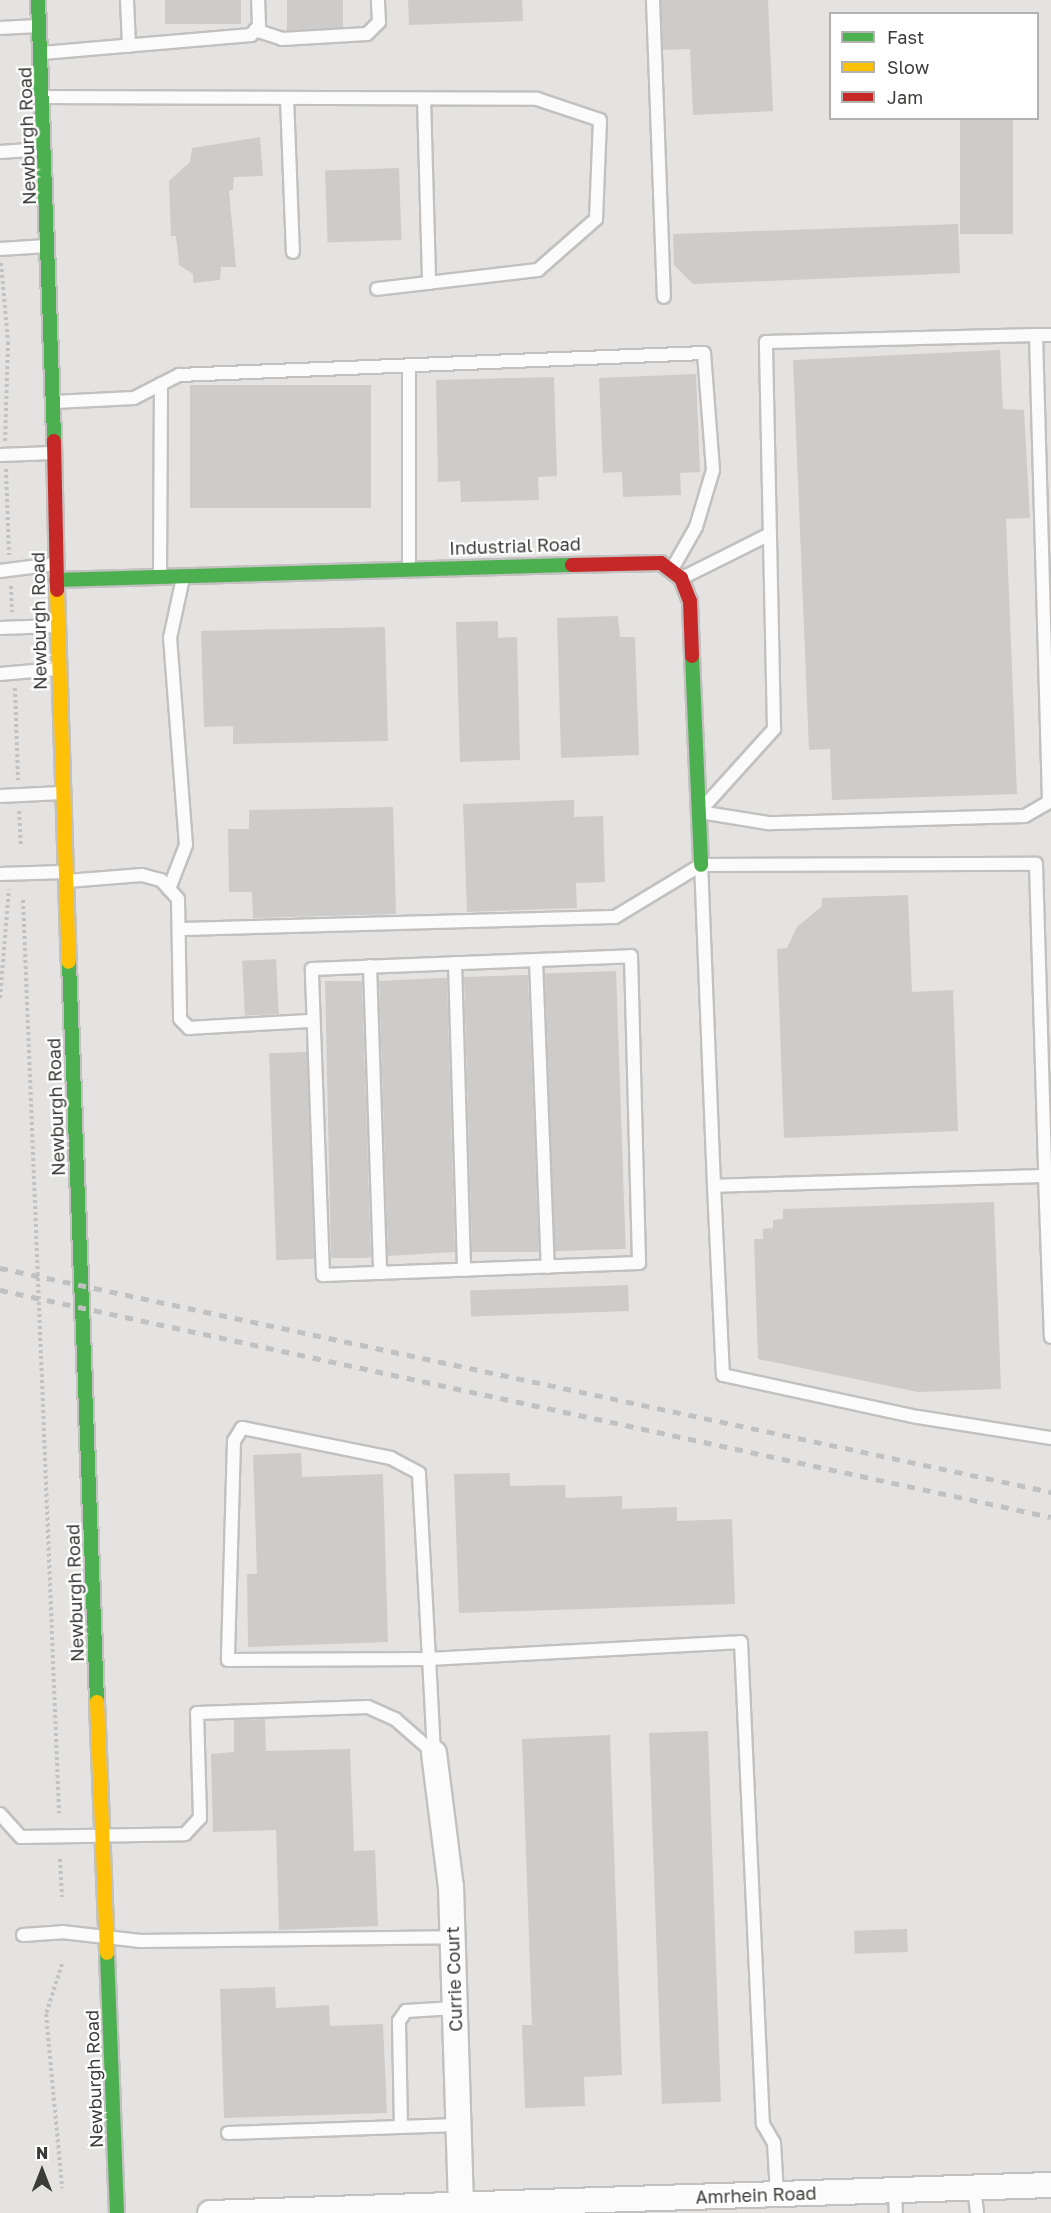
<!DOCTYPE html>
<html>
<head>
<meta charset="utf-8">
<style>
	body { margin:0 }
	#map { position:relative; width:1051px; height:2213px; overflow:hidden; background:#e4e3e2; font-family:"Golos Text",sans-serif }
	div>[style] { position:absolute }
	.building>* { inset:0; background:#cdcccb; transform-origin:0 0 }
	.path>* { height:4px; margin-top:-2px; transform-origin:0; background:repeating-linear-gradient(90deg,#c2c2c2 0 3px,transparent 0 6px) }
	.roads { filter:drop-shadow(2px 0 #c2c1c0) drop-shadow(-2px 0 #c2c1c0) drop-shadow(0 2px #c2c1c0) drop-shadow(0 -2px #c2c1c0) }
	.lane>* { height:12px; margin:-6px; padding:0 6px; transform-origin:6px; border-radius:6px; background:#fbfbfb }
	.street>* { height:24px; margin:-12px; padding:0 12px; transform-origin:12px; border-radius:12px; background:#fbfbfb }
	.fast>* { height:14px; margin:-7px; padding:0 7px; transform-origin:7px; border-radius:7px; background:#4caf50 }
	.slow>* { height:14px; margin:-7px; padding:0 7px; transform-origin:7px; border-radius:7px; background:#ffc107 }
	.jam>* { height:14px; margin:-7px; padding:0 7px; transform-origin:7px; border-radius:7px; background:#c62828 }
	.rail>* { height:4.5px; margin-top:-2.25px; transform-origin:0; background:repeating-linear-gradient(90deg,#c2c1c1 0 8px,transparent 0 16px) }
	span { translate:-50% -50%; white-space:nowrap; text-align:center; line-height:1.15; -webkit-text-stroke:4.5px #fff; paint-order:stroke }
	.street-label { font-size:18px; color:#3b3b39 }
	.legend { position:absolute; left:829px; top:12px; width:210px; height:108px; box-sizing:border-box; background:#fff; border:2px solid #b1b1b0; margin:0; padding:8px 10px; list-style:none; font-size:18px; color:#3b3b39 }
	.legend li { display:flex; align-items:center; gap:12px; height:30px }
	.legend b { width:30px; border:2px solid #b1b1b0 }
	.north { position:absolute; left:12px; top:2141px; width:60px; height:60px; -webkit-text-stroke:4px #fff; paint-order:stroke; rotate:0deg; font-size:16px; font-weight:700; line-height:24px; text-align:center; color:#3b3b39 }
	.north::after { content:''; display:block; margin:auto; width:21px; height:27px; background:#3b3b39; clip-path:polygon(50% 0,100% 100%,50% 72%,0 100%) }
</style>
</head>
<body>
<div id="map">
	<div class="building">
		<i style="left:165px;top:0;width:76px;height:24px"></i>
		<i style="left:287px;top:0;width:56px;height:30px"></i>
		<i style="clip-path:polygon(408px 0,522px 0,523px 21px,409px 25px)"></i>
		<i style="clip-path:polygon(661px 0,768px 0,773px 111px,693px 115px,690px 49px,663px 50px)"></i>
		<i style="left:960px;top:118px;width:53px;height:116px"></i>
		<i style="clip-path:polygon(260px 137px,263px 176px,234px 177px,233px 190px,229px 190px,236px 267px,221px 267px,220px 280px,193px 283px,193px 274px,179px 265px,176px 236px,171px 236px,169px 181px,190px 162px,192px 148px)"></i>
		<i style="left:399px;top:168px;width:72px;height:74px;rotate:88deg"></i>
		<i style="clip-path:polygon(958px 224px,960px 273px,693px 284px,674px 265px,673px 234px)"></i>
		<i style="clip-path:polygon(1000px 350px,1003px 409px,1024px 410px,1030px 518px,1006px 519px,1017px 794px,832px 800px,830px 749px,809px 750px,793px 360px)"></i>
		<i style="clip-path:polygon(696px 374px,700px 472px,680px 473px,681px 495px,623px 497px,622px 472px,603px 473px,599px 378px)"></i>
		<i style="clip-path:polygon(554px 377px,557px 476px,538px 477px,539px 500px,461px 502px,460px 481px,438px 482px,436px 380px)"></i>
		<i style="left:371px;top:385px;width:123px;height:181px;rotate:90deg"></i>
		<i style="clip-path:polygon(618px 616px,620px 637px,635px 637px,639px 755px,561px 758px,557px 618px)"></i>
		<i style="clip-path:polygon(498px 621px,498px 638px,517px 637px,520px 760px,460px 762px,456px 622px)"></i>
		<i style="clip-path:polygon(385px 627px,388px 741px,233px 744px,233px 726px,204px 727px,201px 631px)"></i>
		<i style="clip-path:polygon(574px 800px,574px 817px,603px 816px,605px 882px,576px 883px,577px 908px,467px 912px,463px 804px)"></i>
		<i style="clip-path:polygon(393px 807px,396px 914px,253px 918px,252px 892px,229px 892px,228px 829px,249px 829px,249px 810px)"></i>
		<i style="clip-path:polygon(908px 895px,912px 992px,953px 990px,958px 1131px,784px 1138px,777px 949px,787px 948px,797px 927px,822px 906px,822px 898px)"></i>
		<i style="left:276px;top:959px;width:55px;height:34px;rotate:87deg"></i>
		<i style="left:616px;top:971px;width:278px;height:71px;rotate:88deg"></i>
		<i style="clip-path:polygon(523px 975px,528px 975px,539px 1252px,472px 1252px,464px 977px)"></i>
		<i style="clip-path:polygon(440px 978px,447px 978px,455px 1252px,388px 1256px,379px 981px)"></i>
		<i style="clip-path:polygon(325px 981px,362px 981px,371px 1257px,366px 1258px,331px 1258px)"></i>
		<i style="left:307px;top:1052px;width:207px;height:38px;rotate:88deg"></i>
		<i style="clip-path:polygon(994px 1202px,1001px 1389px,918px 1392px,758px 1359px,754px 1239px,763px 1239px,763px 1229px,773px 1228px,773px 1220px,783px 1219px,783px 1209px)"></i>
		<i style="left:628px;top:1285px;width:26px;height:158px;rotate:88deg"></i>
		<i style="clip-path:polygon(301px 1453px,302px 1477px,383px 1474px,388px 1642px,248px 1647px,247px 1574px,257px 1574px,253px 1455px)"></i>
		<i style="clip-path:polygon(510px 1473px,510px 1486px,565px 1485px,566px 1498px,622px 1496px,622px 1509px,677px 1507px,677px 1521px,732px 1519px,735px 1604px,459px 1613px,454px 1474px)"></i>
		<i style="clip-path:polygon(265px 1719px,266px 1751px,350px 1749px,354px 1851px,375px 1850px,378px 1926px,279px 1930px,276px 1830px,213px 1832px,211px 1754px,234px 1752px,234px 1720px)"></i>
		<i style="left:708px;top:1731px;width:371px;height:59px;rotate:88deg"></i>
		<i style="clip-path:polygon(610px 1735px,622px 2075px,584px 2077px,585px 2106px,525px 2108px,522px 2025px,532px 2025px,522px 1739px)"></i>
		<i style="left:907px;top:1929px;width:23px;height:53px;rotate:88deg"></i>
		<i style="clip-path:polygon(275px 1987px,276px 2008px,329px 2005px,330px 2026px,383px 2024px,387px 2113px,224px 2118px,220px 1989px)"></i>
	</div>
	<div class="path">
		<i style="left:1px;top:263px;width:79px;rotate:84.9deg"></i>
		<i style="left:8px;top:342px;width:99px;rotate:91.7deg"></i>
		<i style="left:6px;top:469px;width:86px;rotate:88deg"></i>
		<i style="left:11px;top:586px;width:26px;rotate:88deg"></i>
		<i style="left:15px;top:688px;width:92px;rotate:88.1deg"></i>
		<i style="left:19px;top:811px;width:35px;rotate:87deg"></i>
		<i style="left:23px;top:900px;width:914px;rotate:87.74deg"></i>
		<i style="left:0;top:998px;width:109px;rotate:-85.3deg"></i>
		<i style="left:60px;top:1859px;width:38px;rotate:87deg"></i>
		<i style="left:62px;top:1964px;width:52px;rotate:107.7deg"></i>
		<i style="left:46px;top:2014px;width:175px;rotate:84.7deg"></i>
	</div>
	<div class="roads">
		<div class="lane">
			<i style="left:127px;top:0;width:46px;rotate:87.5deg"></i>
			<i style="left:653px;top:0;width:297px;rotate:87.9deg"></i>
			<i style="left:0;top:28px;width:38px;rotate:-3deg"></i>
			<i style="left:255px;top:30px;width:28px;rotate:18deg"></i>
			<i style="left:282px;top:39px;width:85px;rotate:-3.4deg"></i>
			<i style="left:367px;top:34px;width:17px;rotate:-45deg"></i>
			<i style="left:379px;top:22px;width:22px;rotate:-93deg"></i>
			<i style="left:42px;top:53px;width:210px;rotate:-4.9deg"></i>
			<i style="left:251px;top:35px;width:12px;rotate:-48deg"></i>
			<i style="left:259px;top:26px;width:26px;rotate:-92deg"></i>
			<i style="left:44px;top:97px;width:493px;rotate:0.2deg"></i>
			<i style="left:537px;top:99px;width:66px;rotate:18.4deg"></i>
			<i style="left:600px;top:120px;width:99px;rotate:92.3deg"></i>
			<i style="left:596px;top:219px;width:77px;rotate:138.7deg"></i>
			<i style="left:538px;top:270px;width:162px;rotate:173.3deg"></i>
			<i style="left:287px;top:98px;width:154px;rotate:87.8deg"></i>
			<i style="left:424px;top:99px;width:184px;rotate:88.4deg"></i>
			<i style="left:0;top:152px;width:44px;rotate:-3.9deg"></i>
			<i style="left:0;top:249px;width:47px;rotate:-3.7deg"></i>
			<i style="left:1036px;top:335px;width:467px;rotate:88.4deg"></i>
			<i style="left:1049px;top:802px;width:28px;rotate:150deg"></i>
			<i style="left:1025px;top:816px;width:257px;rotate:178.4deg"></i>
			<i style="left:768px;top:823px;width:70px;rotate:-170.9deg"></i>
			<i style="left:699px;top:812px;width:112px;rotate:-47.9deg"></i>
			<i style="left:774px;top:729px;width:387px;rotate:-91.2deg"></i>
			<i style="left:766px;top:342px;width:270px;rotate:-1.5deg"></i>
			<i style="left:1036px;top:335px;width:15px"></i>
			<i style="left:54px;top:402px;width:80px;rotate:-2.9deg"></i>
			<i style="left:134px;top:398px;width:51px;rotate:-27.1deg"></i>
			<i style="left:179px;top:375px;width:525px;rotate:-2.4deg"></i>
			<i style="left:704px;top:353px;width:117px;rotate:85.6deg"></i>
			<i style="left:713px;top:470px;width:59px;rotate:106.6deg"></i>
			<i style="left:696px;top:527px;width:48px;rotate:119.7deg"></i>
			<i style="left:0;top:455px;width:53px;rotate:-2.2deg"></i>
			<i style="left:409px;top:568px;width:203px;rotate:-90deg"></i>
			<i style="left:0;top:571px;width:55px;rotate:-7.3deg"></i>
			<i style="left:160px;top:574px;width:190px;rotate:-89.7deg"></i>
			<i style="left:682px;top:578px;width:98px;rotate:-26.6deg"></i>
			<i style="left:0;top:628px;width:56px;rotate:-2deg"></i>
			<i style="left:0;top:674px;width:57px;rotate:-5deg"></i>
			<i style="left:0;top:796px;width:62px;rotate:-2.8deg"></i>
			<i style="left:0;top:874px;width:64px;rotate:-1.8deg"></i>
			<i style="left:67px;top:881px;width:75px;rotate:-4.6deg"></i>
			<i style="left:142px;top:875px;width:20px;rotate:15deg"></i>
			<i style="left:161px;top:880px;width:25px;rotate:48deg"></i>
			<i style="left:178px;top:899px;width:120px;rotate:89deg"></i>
			<i style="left:180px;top:1019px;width:13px;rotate:45deg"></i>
			<i style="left:189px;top:1028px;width:123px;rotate:-3.3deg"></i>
			<i style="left:169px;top:889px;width:47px;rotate:-68.9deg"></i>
			<i style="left:186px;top:845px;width:208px;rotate:-94.4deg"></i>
			<i style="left:170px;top:638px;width:61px;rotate:-77.8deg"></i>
			<i style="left:180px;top:929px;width:435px;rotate:-1.6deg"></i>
			<i style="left:615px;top:917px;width:100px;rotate:-31.2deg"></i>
			<i style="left:701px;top:865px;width:335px;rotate:-0.2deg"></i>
			<i style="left:1036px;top:864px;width:312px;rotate:88.3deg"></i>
			<i style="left:1045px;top:1176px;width:331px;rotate:178.3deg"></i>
			<i style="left:714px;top:1186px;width:320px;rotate:-92.3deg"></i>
			<i style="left:631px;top:956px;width:307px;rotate:88.5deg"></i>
			<i style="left:639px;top:1263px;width:316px;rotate:177.8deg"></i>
			<i style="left:323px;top:1275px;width:306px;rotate:-92.1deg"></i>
			<i style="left:312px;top:969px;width:319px;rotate:-2.3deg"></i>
			<i style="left:536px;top:960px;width:307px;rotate:87.8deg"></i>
			<i style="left:455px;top:963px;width:307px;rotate:88.3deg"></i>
			<i style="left:370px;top:966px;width:307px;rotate:88.1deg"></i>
			<i style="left:1045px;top:1176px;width:161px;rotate:87.9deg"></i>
			<i style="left:714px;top:1186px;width:189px;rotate:87.3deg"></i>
			<i style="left:723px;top:1375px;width:199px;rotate:12.2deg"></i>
			<i style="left:918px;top:1417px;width:135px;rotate:9deg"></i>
			<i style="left:434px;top:1753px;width:94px;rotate:-93deg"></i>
			<i style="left:429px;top:1659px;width:186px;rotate:-93.1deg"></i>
			<i style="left:419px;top:1473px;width:32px;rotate:-152deg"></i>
			<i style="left:391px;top:1458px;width:152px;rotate:-168.6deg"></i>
			<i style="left:242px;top:1428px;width:15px;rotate:122deg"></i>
			<i style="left:234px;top:1441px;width:219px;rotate:91.6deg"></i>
			<i style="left:228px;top:1660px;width:201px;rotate:-0.3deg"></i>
			<i style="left:429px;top:1659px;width:312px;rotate:-3.1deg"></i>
			<i style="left:741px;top:1642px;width:483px;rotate:87.4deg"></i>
			<i style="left:763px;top:2124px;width:22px;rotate:60deg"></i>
			<i style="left:774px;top:2143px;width:51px;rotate:86.6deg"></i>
			<i style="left:0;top:1814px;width:31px;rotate:48deg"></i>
			<i style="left:21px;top:1837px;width:164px;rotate:-1deg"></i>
			<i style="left:185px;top:1834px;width:22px;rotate:-47deg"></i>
			<i style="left:200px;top:1818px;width:105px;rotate:-91.6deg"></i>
			<i style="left:197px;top:1713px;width:171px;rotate:-2deg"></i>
			<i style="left:368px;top:1707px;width:30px;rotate:24deg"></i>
			<i style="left:395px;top:1719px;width:52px;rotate:41.1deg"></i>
			<i style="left:23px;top:1935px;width:39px;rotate:-4deg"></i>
			<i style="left:62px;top:1932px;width:79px;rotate:6.6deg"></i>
			<i style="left:140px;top:1941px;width:312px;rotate:-0.7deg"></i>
			<i style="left:401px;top:2127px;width:106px;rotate:-91.1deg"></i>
			<i style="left:399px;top:2021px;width:12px;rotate:-55deg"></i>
			<i style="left:406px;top:2011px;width:49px;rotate:-3.5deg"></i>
			<i style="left:228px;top:2133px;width:230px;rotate:-2deg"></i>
			<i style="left:974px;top:2188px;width:25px;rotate:83deg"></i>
			<i style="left:895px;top:2190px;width:23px;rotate:88deg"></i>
		</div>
		<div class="street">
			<i style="left:434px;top:1753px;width:135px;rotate:82.8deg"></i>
			<i style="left:451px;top:1887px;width:318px;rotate:88.2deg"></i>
			<i style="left:210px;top:2213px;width:841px;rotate:-1.91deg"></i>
		</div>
		<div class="fast">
			<i style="left:38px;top:0;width:441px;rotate:87.9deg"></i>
			<i style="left:56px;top:580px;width:516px;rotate:-1.67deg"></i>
			<i style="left:692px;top:656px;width:209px;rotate:87.5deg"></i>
			<i style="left:69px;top:962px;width:741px;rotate:87.83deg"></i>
			<i style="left:107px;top:1953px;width:260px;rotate:87.8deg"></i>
		</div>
		<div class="slow">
			<i style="left:57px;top:590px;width:372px;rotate:88.2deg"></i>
			<i style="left:97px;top:1702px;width:251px;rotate:87.7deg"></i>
		</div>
		<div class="jam">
			<i style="left:54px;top:441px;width:149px;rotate:88.8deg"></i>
			<i style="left:572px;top:565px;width:89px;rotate:-1.3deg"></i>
			<i style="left:661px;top:563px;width:25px;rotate:37deg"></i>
			<i style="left:681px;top:578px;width:25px;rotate:69deg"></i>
			<i style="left:690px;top:601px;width:55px;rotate:87.9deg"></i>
		</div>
	</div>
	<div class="rail">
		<i style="left:0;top:1268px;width:1075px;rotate:12.03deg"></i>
		<i style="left:0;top:1290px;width:1075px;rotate:12.19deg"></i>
	</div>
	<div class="street-label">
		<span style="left:27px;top:136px;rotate:-92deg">Newburgh Road</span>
		<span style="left:515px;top:546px;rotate:-2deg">Industrial Road</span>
		<span style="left:39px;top:621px;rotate:-91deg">Newburgh Road</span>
		<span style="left:56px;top:1107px;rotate:-92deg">Newburgh Road</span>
		<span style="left:75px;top:1593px;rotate:-92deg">Newburgh Road</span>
		<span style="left:454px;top:1979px;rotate:-92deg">Currie Court</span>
		<span style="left:94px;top:2079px;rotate:-92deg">Newburgh Road</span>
		<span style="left:756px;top:2195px;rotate:-2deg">Amrhein Road</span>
	</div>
	<ul class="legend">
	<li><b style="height:8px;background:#4caf50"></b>Fast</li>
	<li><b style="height:8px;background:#ffc107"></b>Slow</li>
	<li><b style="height:8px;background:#c62828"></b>Jam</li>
	</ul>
	<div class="north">N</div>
</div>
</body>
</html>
